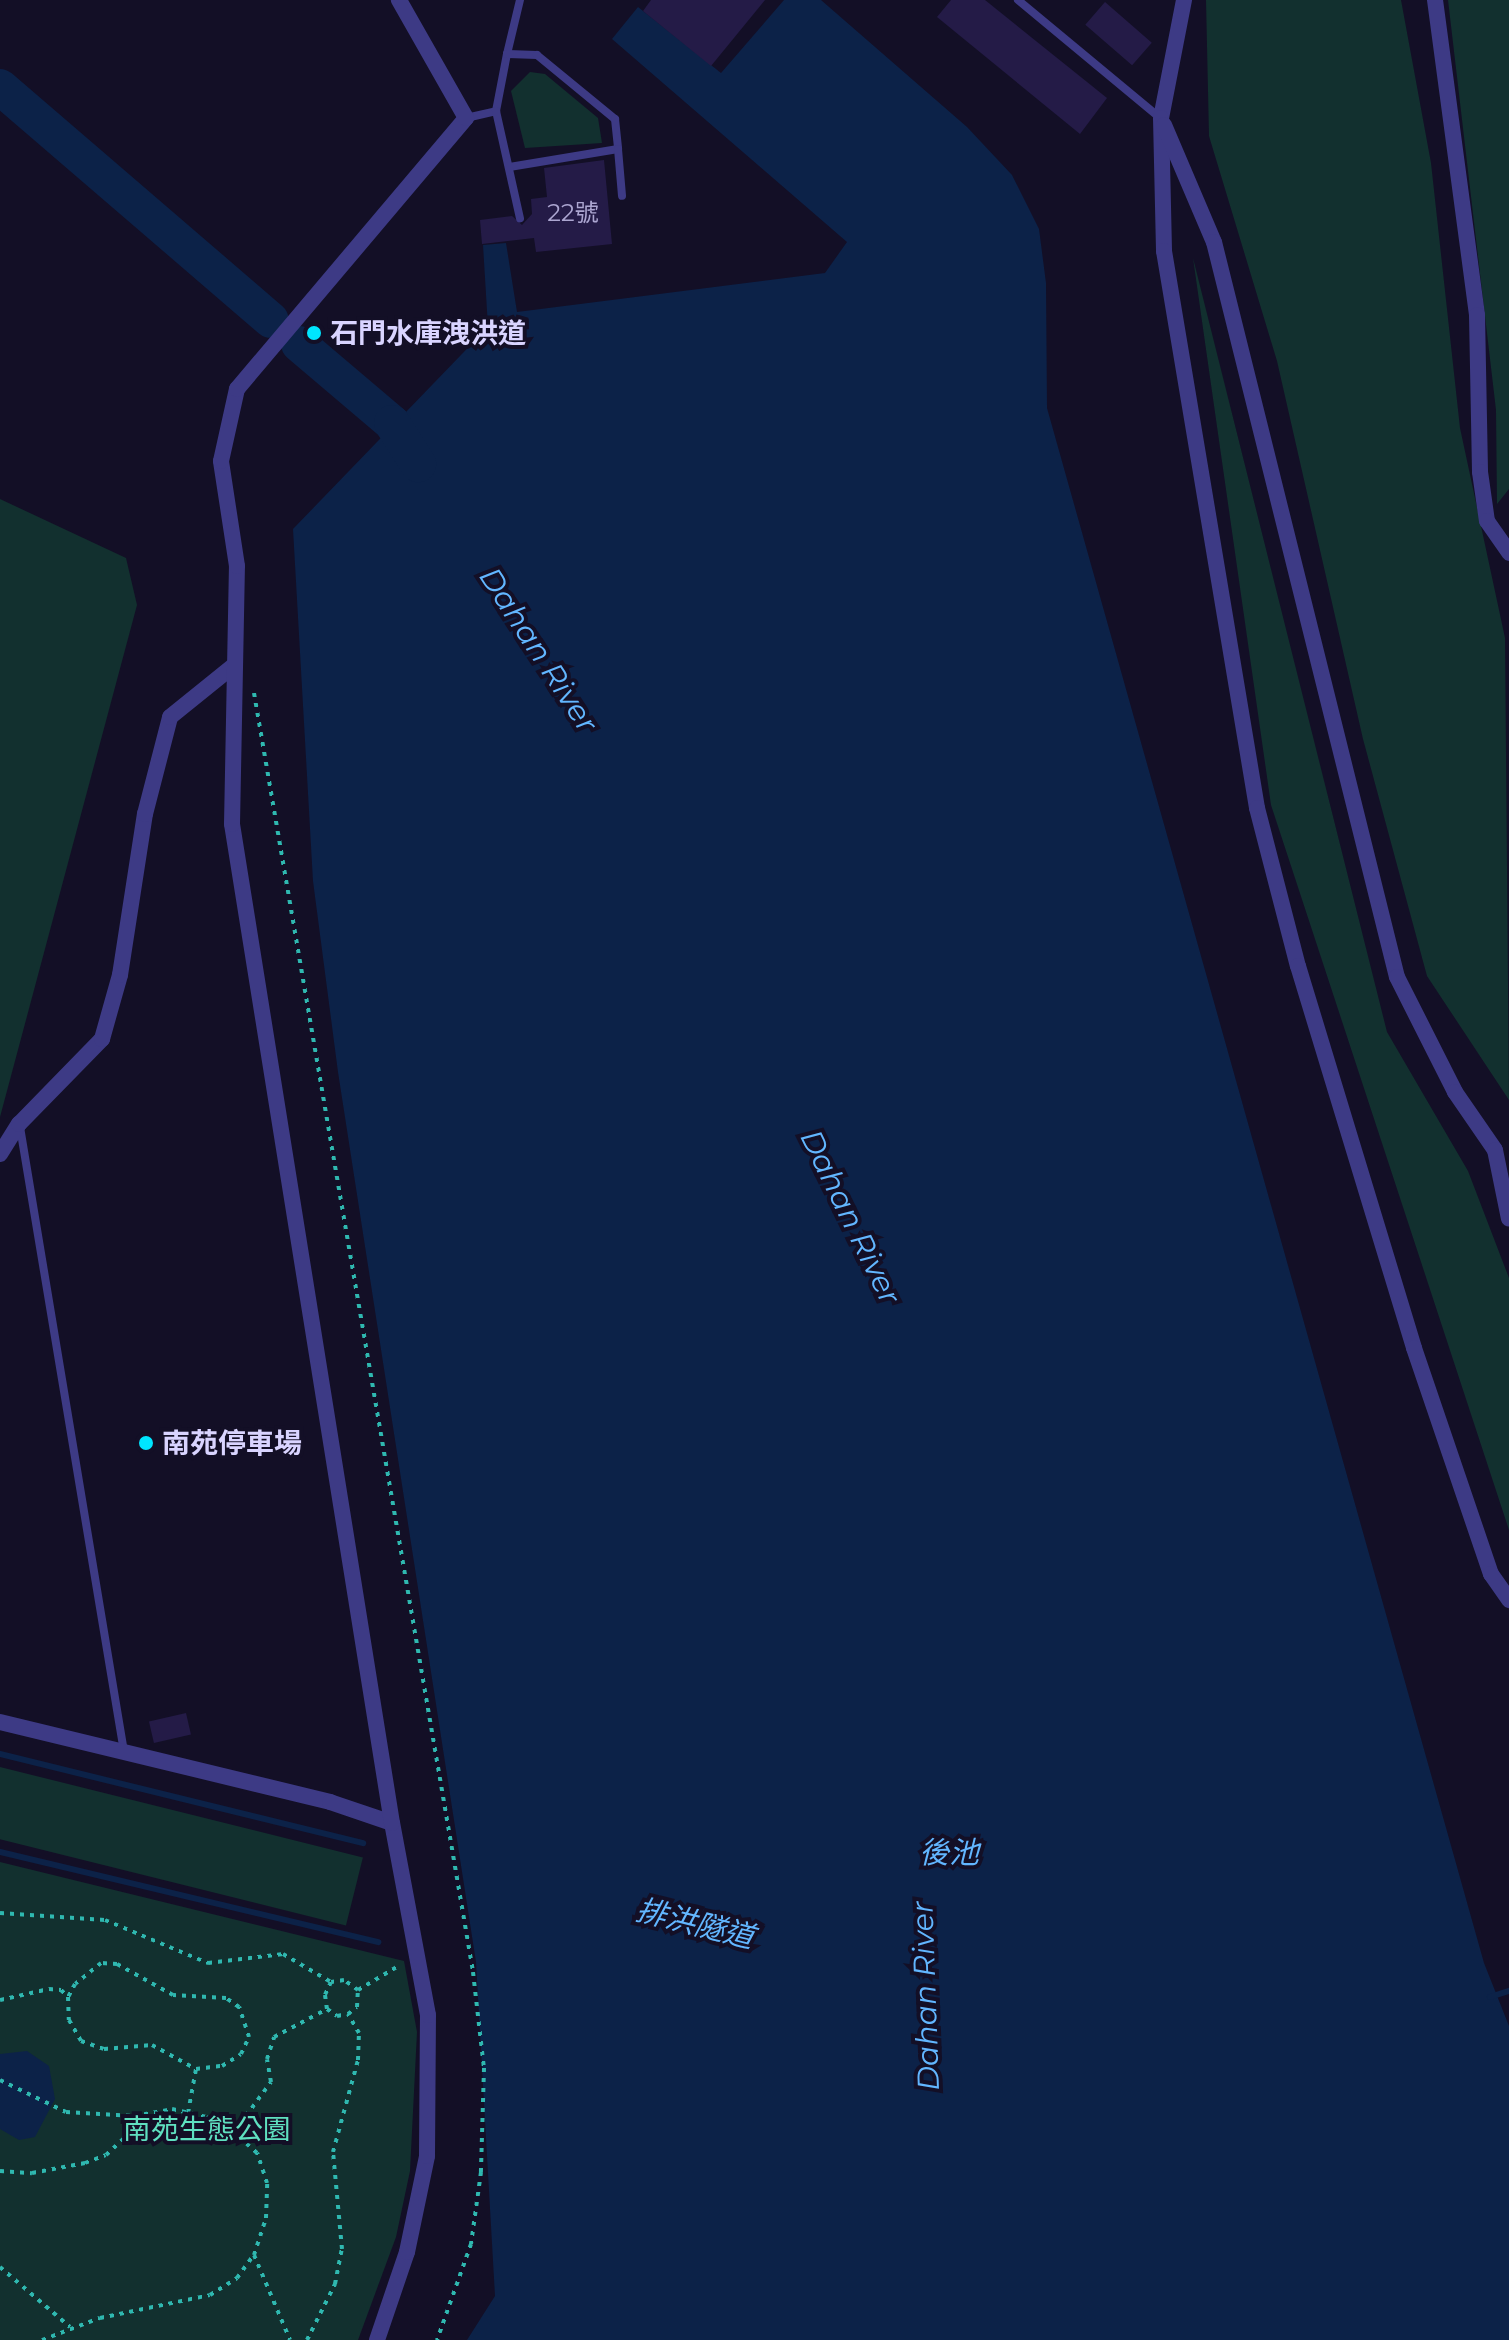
<!DOCTYPE html>
<html>
<head>
<meta charset="utf-8">
<style>
	body { margin:0 }
	#map { position:relative; width:1509px; height:2340px; overflow:hidden; background:#130f26; font-family:Montserrat,"Noto Sans TC",sans-serif }
	div>[style] { position:absolute }
	.green>* { inset:0; background:#12302f; transform-origin:0 0 }
	.water>* { inset:0; background:#0c2248 }
	.stream>* { height:6px; margin:-3px; padding:0 3px; transform-origin:3px; border-radius:3px; background:#0c2248 }
	.river>* { height:36px; margin:-18px; padding:0 18px; transform-origin:18px; border-radius:18px; background:#0c2248 }
	.building>* { inset:0; background:#241b47; transform-origin:0 0 }
	.path>* { height:4px; margin-top:-2px; transform-origin:0; background:repeating-linear-gradient(90deg,#2fb8b0 0 4px,transparent 0 10px) }
	.service>* { height:8px; margin:-4px; padding:0 4px; transform-origin:4px; border-radius:4px; background:#3d3a85 }
	.minor>* { height:16px; margin:-8px; padding:0 8px; transform-origin:8px; border-radius:8px; background:#3d3a85 }
	.dots>* { width:22px; height:22px; translate:-50% -50%; box-sizing:border-box; border:4px solid #130f26; border-radius:50% }
	span { translate:-50% -50%; white-space:nowrap; text-align:center; line-height:1.15; -webkit-text-stroke:8px #130f26; paint-order:stroke }
	.number-label { font-size:24px; color:#aca6d1 }
	.number-label span { -webkit-text-stroke-width:0 }
	.poi-label { font-size:28px; color:#d9d4ff; font-weight:700 }
	.left { translate:0 -50%; text-align:left }
	.park-label { font-size:28px; color:#5fe0c0 }
	.water-label { font-size:30px; color:#62b6ff; font-style:italic }
</style>
</head>
<body>
<div id="map">
	<div class="green">
		<i style="clip-path:polygon(1206px 0,1401px 0,1431px 163px,1460px 428px,1505px 638px,1509px 1100px,1427px 976px,1363px 739px,1277px 361px,1209px 136px)"></i>
		<i style="clip-path:polygon(1448px 0,1509px 0,1509px 489px,1497px 504px,1496px 410px)"></i>
		<i style="clip-path:polygon(530px 72px,545px 74px,598px 118px,602px 143px,525px 148px,511px 91px)"></i>
		<i style="clip-path:polygon(1193px 258px,1387px 1032px,1468px 1171px,1509px 1278px,1509px 1530px,1271px 805px)"></i>
		<i style="clip-path:polygon(0 499px,126px 558px,137px 605px,0 1117px)"></i>
		<i style="left:0;top:1767px;width:374px;height:70px;rotate:14deg"></i>
		<i style="clip-path:polygon(0 1862px,404px 1961px,417px 2032px,410px 2171px,396px 2237px,358px 2340px,0 2340px)"></i>
	</div>
	<div class="water">
		<i style="clip-path:polygon(784px 0,821px 0,967px 127px,1012px 175px,1039px 229px,1046px 283px,1047px 408px,1484px 1963px,1509px 2026px,1509px 2340px,467px 2340px,495px 2296px,476px 1962px,338px 1072px,313px 881px,293px 529px,488px 327px,483px 245px,506px 243px,517px 312px,825px 273px,847px 242px,612px 39px,638px 7px,721px 73px)"></i>
		<i style="clip-path:polygon(27px 2051px,49px 2066px,55px 2099px,35px 2137px,19px 2140px,0 2129px,0 2054px)"></i>
	</div>
	<div class="stream">
		<i style="left:0;top:1754px;width:374px;rotate:13.8deg"></i>
		<i style="left:0;top:1852px;width:389px;rotate:13.4deg"></i>
		<i style="left:1490px;top:1997px;width:20px;rotate:-18deg"></i>
	</div>
	<div class="river">
		<i style="left:0;top:87px;width:357px;rotate:40.7deg"></i>
		<i style="left:299px;top:344px;width:122px;rotate:40.3deg"></i>
		<i style="left:392px;top:423px;width:49px;rotate:57.6deg"></i>
	</div>
	<div class="building">
		<i style="clip-path:polygon(651px 0,765px 0,711px 66px,643px 11px)"></i>
		<i style="clip-path:polygon(951px 0,985px 0,1107px 98px,1080px 134px,937px 17px)"></i>
		<i style="left:1105px;top:2px;width:62px;height:30px;rotate:41deg"></i>
		<i style="clip-path:polygon(604px 160px,612px 244px,536px 252px,534px 238px,482px 244px,480px 220px,512px 216px,522px 225px,532px 214px,531px 199px,547px 197px,544px 168px)"></i>
		<i style="left:186px;top:1713px;width:22px;height:38px;rotate:77deg"></i>
	</div>
	<div class="path">
		<i style="left:254px;top:693px;width:1298px;rotate:80.28deg"></i>
		<i style="left:473px;top:1972px;width:97px;rotate:83.5deg"></i>
		<i style="left:484px;top:2068px;width:104px;rotate:91.7deg"></i>
		<i style="left:481px;top:2172px;width:73px;rotate:97.9deg"></i>
		<i style="left:471px;top:2244px;width:102px;rotate:109.5deg"></i>
		<i style="left:0;top:1913px;width:105px;rotate:3.8deg"></i>
		<i style="left:105px;top:1920px;width:112px;rotate:22.7deg"></i>
		<i style="left:208px;top:1963px;width:76px;rotate:-6.8deg"></i>
		<i style="left:283px;top:1954px;width:56px;rotate:30.3deg"></i>
		<i style="left:358px;top:1990px;width:17px;rotate:-144deg"></i>
		<i style="left:344px;top:1980px;width:13px;rotate:171deg"></i>
		<i style="left:331px;top:1982px;width:14px;rotate:115deg"></i>
		<i style="left:325px;top:1995px;width:14px;rotate:82deg"></i>
		<i style="left:327px;top:2009px;width:12px;rotate:35deg"></i>
		<i style="left:337px;top:2016px;width:11px;rotate:-10deg"></i>
		<i style="left:348px;top:2014px;width:11px;rotate:-38deg"></i>
		<i style="left:357px;top:2007px;width:17px;rotate:-87deg"></i>
		<i style="left:358px;top:1990px;width:49px;rotate:-30.8deg"></i>
		<i style="left:0;top:2000px;width:50px;rotate:-12.7deg"></i>
		<i style="left:49px;top:1989px;width:12px;rotate:5deg"></i>
		<i style="left:61px;top:1990px;width:10px;rotate:45deg"></i>
		<i style="left:0;top:2080px;width:73px;rotate:25.9deg"></i>
		<i style="left:66px;top:2112px;width:68px;rotate:3.4deg"></i>
		<i style="left:188px;top:2113px;width:45px;rotate:-79.7deg"></i>
		<i style="left:196px;top:2069px;width:26px;rotate:-7deg"></i>
		<i style="left:222px;top:2066px;width:22px;rotate:-32deg"></i>
		<i style="left:241px;top:2054px;width:19px;rotate:-65deg"></i>
		<i style="left:249px;top:2037px;width:32px;rotate:-108deg"></i>
		<i style="left:239px;top:2007px;width:16px;rotate:-145deg"></i>
		<i style="left:226px;top:1998px;width:53px;rotate:-176.8deg"></i>
		<i style="left:173px;top:1995px;width:64px;rotate:-151deg"></i>
		<i style="left:117px;top:1964px;width:16px;rotate:-176deg"></i>
		<i style="left:101px;top:1963px;width:33px;rotate:141deg"></i>
		<i style="left:75px;top:1984px;width:15px;rotate:118deg"></i>
		<i style="left:68px;top:1997px;width:23px;rotate:88deg"></i>
		<i style="left:69px;top:2020px;width:24px;rotate:60deg"></i>
		<i style="left:81px;top:2041px;width:24px;rotate:19deg"></i>
		<i style="left:104px;top:2049px;width:48px;rotate:-4.8deg"></i>
		<i style="left:152px;top:2045px;width:50px;rotate:28.6deg"></i>
		<i style="left:0;top:2171px;width:32px;rotate:4deg"></i>
		<i style="left:32px;top:2173px;width:54px;rotate:-10.7deg"></i>
		<i style="left:85px;top:2163px;width:22px;rotate:-21deg"></i>
		<i style="left:106px;top:2155px;width:25px;rotate:-43deg"></i>
		<i style="left:124px;top:2138px;width:24px;rotate:-66deg"></i>
		<i style="left:134px;top:2116px;width:39px;rotate:-10deg"></i>
		<i style="left:172px;top:2109px;width:35px;rotate:13deg"></i>
		<i style="left:206px;top:2117px;width:30px;rotate:27deg"></i>
		<i style="left:254px;top:2255px;width:92px;rotate:67deg"></i>
		<i style="left:0;top:2267px;width:92px;rotate:40.6deg"></i>
		<i style="left:42px;top:2340px;width:62px;rotate:-20.8deg"></i>
		<i style="left:100px;top:2318px;width:112px;rotate:-11.8deg"></i>
		<i style="left:210px;top:2295px;width:32px;rotate:-32deg"></i>
		<i style="left:237px;top:2278px;width:29px;rotate:-54deg"></i>
		<i style="left:254px;top:2255px;width:39px;rotate:-72deg"></i>
		<i style="left:266px;top:2218px;width:35px;rotate:-88deg"></i>
		<i style="left:267px;top:2183px;width:32px;rotate:-108deg"></i>
		<i style="left:257px;top:2153px;width:31px;rotate:-138deg"></i>
		<i style="left:234px;top:2132px;width:62px;rotate:-53.5deg"></i>
		<i style="left:271px;top:2082px;width:23px;rotate:-100deg"></i>
		<i style="left:267px;top:2059px;width:23px;rotate:-72deg"></i>
		<i style="left:274px;top:2037px;width:60px;rotate:-27.8deg"></i>
		<i style="left:307px;top:2340px;width:63px;rotate:-63.4deg"></i>
		<i style="left:335px;top:2284px;width:36px;rotate:-79deg"></i>
		<i style="left:342px;top:2249px;width:97px;rotate:-95.3deg"></i>
		<i style="left:333px;top:2152px;width:95px;rotate:-74.8deg"></i>
		<i style="left:358px;top:2060px;width:27px;rotate:-88deg"></i>
		<i style="left:359px;top:2033px;width:22px;rotate:-120deg"></i>
	</div>
	<div class="service">
		<i style="left:1018px;top:0;width:185px;rotate:39.7deg"></i>
		<i style="left:507px;top:54px;width:56px;rotate:-76.5deg"></i>
		<i style="left:496px;top:111px;width:58px;rotate:-79.1deg"></i>
		<i style="left:507px;top:54px;width:30px;rotate:2deg"></i>
		<i style="left:537px;top:55px;width:101px;rotate:39.4deg"></i>
		<i style="left:615px;top:119px;width:30px;rotate:84deg"></i>
		<i style="left:618px;top:149px;width:110px;rotate:170.6deg"></i>
		<i style="left:466px;top:118px;width:31px;rotate:-13deg"></i>
		<i style="left:496px;top:111px;width:110px;rotate:77.4deg"></i>
		<i style="left:618px;top:149px;width:47px;rotate:85.1deg"></i>
		<i style="left:20px;top:1127px;width:634px;rotate:80.55deg"></i>
	</div>
	<div class="minor">
		<i style="left:1184px;top:0;width:120px;rotate:101deg"></i>
		<i style="left:1161px;top:118px;width:133px;rotate:88.7deg"></i>
		<i style="left:1164px;top:251px;width:565px;rotate:80.52deg"></i>
		<i style="left:1257px;top:808px;width:163px;rotate:75.5deg"></i>
		<i style="left:1298px;top:966px;width:399px;rotate:73.1deg"></i>
		<i style="left:1414px;top:1348px;width:239px;rotate:71.2deg"></i>
		<i style="left:1491px;top:1574px;width:32px;rotate:55deg"></i>
		<i style="left:1435px;top:0;width:318px;rotate:82.4deg"></i>
		<i style="left:1477px;top:315px;width:157px;rotate:88.9deg"></i>
		<i style="left:1480px;top:472px;width:49px;rotate:81.9deg"></i>
		<i style="left:1487px;top:521px;width:39px;rotate:55deg"></i>
		<i style="left:1164px;top:125px;width:127px;rotate:66.9deg"></i>
		<i style="left:1214px;top:242px;width:757px;rotate:76.02deg"></i>
		<i style="left:1397px;top:977px;width:129px;rotate:63.2deg"></i>
		<i style="left:1455px;top:1092px;width:70px;rotate:55.4deg"></i>
		<i style="left:1495px;top:1150px;width:70px;rotate:78.5deg"></i>
		<i style="left:0;top:1154px;width:36px;rotate:-58deg"></i>
		<i style="left:19px;top:1124px;width:119px;rotate:-45.7deg"></i>
		<i style="left:102px;top:1039px;width:66px;rotate:-74.3deg"></i>
		<i style="left:120px;top:975px;width:163px;rotate:-81.2deg"></i>
		<i style="left:145px;top:814px;width:100px;rotate:-75.5deg"></i>
		<i style="left:170px;top:717px;width:80px;rotate:-38.9deg"></i>
		<i style="left:0;top:1722px;width:340px;rotate:13.6deg"></i>
		<i style="left:330px;top:1802px;width:65px;rotate:18.7deg"></i>
		<i style="left:377px;top:2340px;width:93px;rotate:-71.2deg"></i>
		<i style="left:407px;top:2252px;width:98px;rotate:-78.2deg"></i>
		<i style="left:427px;top:2156px;width:141px;rotate:-89.6deg"></i>
		<i style="left:428px;top:2015px;width:195px;rotate:-100.6deg"></i>
		<i style="left:392px;top:1823px;width:1012px;rotate:-99.1deg"></i>
		<i style="left:232px;top:824px;width:258px;rotate:-88.9deg"></i>
		<i style="left:237px;top:566px;width:106px;rotate:-98.7deg"></i>
		<i style="left:221px;top:461px;width:74px;rotate:-77.5deg"></i>
		<i style="left:237px;top:389px;width:355px;rotate:-49.8deg"></i>
		<i style="left:466px;top:118px;width:136px;rotate:-119.6deg"></i>
	</div>
	<div class="dots">
		<i style="left:314px;top:333px;background:#00e5ff"></i>
		<i style="left:146px;top:1443px;background:#00e5ff"></i>
	</div>
	<div class="number-label">
		<span style="left:573px;top:213px">22號</span>
	</div>
	<div class="poi-label">
		<span class="left" style="left:330px;top:333px">石門水庫洩洪道</span>
		<span class="left" style="left:162px;top:1443px">南苑停車場</span>
	</div>
	<div class="park-label">
		<span style="left:207px;top:2129px">南苑生態公園</span>
	</div>
	<div class="water-label">
		<span style="left:538px;top:650px;rotate:57deg">Dahan River</span>
		<span style="left:850px;top:1217px;rotate:64deg">Dahan River</span>
		<span style="left:949px;top:1853px">後池</span>
		<span style="left:695px;top:1924px;rotate:14deg">排洪隧道</span>
		<span style="left:926px;top:1996px;rotate:-92deg">Dahan River</span>
	</div>
</div>
</body>
</html>
